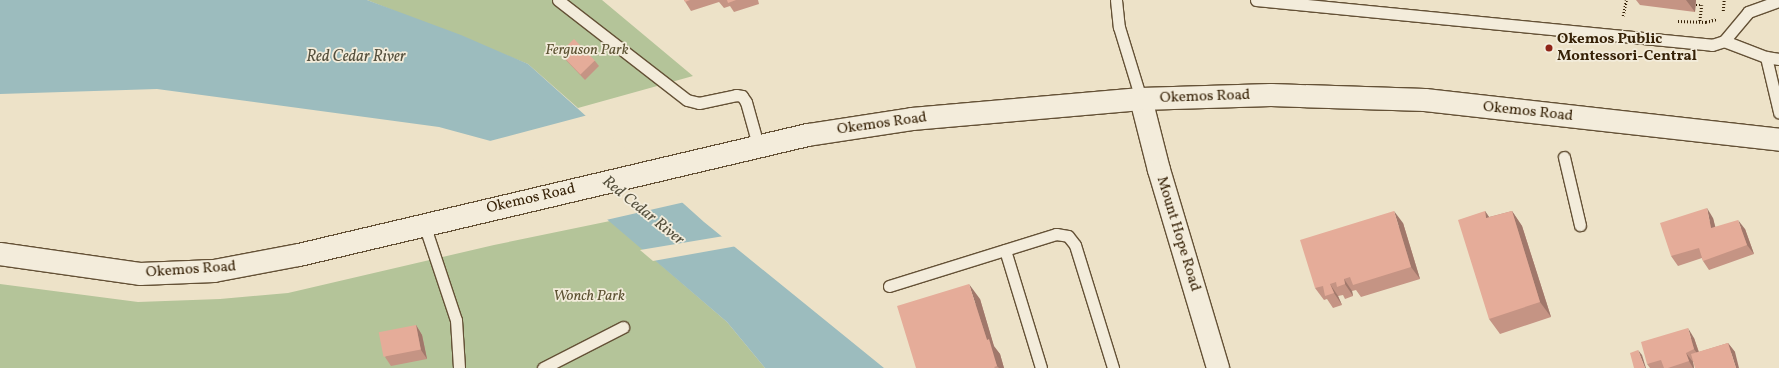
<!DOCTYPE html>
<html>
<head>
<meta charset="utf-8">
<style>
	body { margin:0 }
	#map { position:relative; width:1779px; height:368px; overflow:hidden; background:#ede2c8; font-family:Vollkorn,serif }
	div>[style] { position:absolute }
	.green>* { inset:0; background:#b4c499 }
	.water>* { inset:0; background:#9cbcbe }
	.pier>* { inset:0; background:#ede2c8 }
	.path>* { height:2.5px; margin-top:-1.25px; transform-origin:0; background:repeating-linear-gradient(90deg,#362106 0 1px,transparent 0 3px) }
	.roads { filter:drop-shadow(1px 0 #645136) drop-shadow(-1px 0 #645136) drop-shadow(0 1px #645136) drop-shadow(0 -1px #645136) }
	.service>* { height:11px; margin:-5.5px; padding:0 5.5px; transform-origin:5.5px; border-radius:5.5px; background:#f3ecdb }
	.tertiary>* { height:22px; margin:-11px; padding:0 11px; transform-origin:11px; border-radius:11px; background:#f3ecdb }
	.secondary>* { height:22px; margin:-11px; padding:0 11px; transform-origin:11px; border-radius:11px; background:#f3ecdb }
	.wall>* { inset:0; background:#c59484 }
	.shaded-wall>* { inset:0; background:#a0786b }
	.building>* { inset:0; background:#e5ac99; transform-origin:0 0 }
	.dots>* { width:11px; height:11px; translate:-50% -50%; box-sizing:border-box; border:2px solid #f3ecdb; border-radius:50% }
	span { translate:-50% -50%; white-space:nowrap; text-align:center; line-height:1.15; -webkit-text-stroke:3.5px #f3ecdb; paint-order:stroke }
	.poi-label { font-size:15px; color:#362106; font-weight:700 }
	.left { translate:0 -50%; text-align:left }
	.park-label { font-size:15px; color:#5c5232; font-style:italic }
	.street-label { font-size:15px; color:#362106 }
	.water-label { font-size:16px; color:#55503d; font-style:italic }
</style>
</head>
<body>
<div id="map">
	<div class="green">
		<i style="clip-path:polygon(367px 0,602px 0,693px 76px,578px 108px,528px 64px)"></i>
		<i style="clip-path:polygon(610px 221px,727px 322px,765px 368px,0 368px,0 284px,138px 302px,220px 299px,288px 293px,494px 245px)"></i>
	</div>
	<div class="water">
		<i style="clip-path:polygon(0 0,367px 0,461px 35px,528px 64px,704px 222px,884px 368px,765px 368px,727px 322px,527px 151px,439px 127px,157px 89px,0 94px)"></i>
	</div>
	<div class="pier">
		<i style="clip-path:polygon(588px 115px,685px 202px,606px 220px,526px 153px,486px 142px)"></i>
		<i style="clip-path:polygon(724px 236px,737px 246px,653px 261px,640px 250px)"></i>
	</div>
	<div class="path">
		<i style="left:1696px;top:5px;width:6px"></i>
		<i style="left:1702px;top:5px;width:17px;rotate:97deg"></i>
		<i style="left:1723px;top:11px;width:11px;rotate:-85deg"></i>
		<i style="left:1623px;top:16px;width:16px;rotate:-79deg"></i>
		<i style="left:1678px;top:21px;width:28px;rotate:2deg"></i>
		<i style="left:1706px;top:22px;width:11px;rotate:-15deg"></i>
	</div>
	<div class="roads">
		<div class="service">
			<i style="left:558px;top:0;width:163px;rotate:37.8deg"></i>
			<i style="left:687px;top:100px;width:12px;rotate:14deg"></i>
			<i style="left:699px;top:103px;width:38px;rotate:-12deg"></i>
			<i style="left:736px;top:95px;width:6px;rotate:9deg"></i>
			<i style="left:742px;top:96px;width:7px;rotate:56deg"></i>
			<i style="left:746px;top:102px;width:45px;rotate:74.4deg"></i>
			<i style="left:1116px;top:0;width:27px;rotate:84deg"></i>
			<i style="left:1119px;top:27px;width:75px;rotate:73deg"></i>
			<i style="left:1256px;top:0;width:458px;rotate:5.6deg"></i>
			<i style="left:1712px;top:45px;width:13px;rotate:-18deg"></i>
			<i style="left:1724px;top:41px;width:38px;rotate:-50deg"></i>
			<i style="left:1748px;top:12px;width:33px;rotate:-20deg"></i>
			<i style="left:1724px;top:41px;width:45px;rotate:20.9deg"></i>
			<i style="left:1766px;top:57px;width:13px;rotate:9deg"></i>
			<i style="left:1766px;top:57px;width:57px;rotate:76.7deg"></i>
			<i style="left:1564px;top:157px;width:70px;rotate:76.8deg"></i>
			<i style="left:424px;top:224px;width:101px;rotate:71.6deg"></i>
			<i style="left:456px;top:320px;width:48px;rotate:86.4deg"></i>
			<i style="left:1005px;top:250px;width:123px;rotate:73deg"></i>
			<i style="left:889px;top:286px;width:175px;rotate:-17.3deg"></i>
			<i style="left:1056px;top:234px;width:12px;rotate:9deg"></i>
			<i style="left:1068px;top:236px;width:11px;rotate:52deg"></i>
			<i style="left:1075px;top:245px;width:129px;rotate:72.8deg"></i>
			<i style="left:543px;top:368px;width:90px;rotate:-27.1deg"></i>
		</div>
		<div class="tertiary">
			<i style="left:1141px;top:99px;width:73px;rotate:75.8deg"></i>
			<i style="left:1159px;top:170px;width:207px;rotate:73.4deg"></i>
		</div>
		<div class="secondary">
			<i style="left:0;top:254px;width:141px;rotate:8.1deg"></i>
			<i style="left:140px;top:274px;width:74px;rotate:-2.3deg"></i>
			<i style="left:214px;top:271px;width:86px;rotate:-10.7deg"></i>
			<i style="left:299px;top:255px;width:523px;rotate:-13.27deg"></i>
			<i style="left:808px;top:135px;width:105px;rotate:-8.7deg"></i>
			<i style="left:912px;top:119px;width:230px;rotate:-5deg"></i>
			<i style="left:1141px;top:99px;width:130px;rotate:-1.8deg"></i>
			<i style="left:1271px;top:95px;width:154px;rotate:1.9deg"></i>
			<i style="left:1425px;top:100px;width:356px;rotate:6.4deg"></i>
		</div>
	</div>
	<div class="wall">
		<i style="clip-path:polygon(684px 0,758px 0,759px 4px,734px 12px,730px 6px,724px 8px,719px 2px,691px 11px)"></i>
		<i style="clip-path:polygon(1636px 0,1696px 0,1695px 12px,1640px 5px)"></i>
		<i style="clip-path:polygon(560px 53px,595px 61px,599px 66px,585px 80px,564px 58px)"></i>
		<i style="clip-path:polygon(1485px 211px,1489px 217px,1512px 211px,1522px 226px,1551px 317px,1500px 334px,1489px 319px)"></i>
		<i style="clip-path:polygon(1713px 218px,1715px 227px,1745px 229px,1754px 254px,1709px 270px,1703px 261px,1702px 258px,1678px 266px,1671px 256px)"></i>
		<i style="clip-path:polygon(1403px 223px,1420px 279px,1361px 297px,1356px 290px,1352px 291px,1353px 296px,1345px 299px,1343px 295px,1338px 296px,1342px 305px,1333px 308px,1327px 299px,1324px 300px,1315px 288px)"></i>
		<i style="clip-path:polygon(980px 299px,994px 347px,1000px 354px,1004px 368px,916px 368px)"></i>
		<i style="clip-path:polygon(416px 325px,422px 335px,427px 359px,391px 366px,385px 357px)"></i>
		<i style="clip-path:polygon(1694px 338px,1699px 352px,1728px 343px,1735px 352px,1694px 362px,1693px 362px,1694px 368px,1650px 368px,1647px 364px)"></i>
	</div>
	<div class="shaded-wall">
		<i style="clip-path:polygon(1686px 0,1696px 0,1695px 12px)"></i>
		<i style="clip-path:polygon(1707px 208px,1713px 218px,1718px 237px,1711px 228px)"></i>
		<i style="clip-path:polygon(1394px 211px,1403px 223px,1420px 279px,1411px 267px)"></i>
		<i style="clip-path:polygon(1485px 211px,1495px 226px,1486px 218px)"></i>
		<i style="clip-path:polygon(1512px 211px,1522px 226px,1551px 317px,1540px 302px)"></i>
		<i style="clip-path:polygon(1738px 220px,1745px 229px,1754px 254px,1747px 245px)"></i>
		<i style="clip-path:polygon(1344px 279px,1352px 291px,1353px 296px,1345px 284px)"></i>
		<i style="clip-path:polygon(969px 284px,980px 299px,994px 346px,1000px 354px,1004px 368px,999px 368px,997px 366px,987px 340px)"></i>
		<i style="clip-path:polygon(1330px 284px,1338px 296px,1342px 305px,1334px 293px)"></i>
		<i style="clip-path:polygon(416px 325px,422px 335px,427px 359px,421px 350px)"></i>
		<i style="clip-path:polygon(1688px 328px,1694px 338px,1701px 359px,1694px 349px)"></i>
		<i style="clip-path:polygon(1728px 343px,1735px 352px,1739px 368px,1736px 368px)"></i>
		<i style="clip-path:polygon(1638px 350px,1642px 355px,1646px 368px,1645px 368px)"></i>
		<i style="clip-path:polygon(1686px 353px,1693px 362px,1694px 368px,1693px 368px,1689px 361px)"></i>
	</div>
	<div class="building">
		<i style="clip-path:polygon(684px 0,690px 0,685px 2px)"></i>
		<i style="clip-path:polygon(727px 0,736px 0,728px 3px)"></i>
		<i style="left:574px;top:39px;width:30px;height:20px;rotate:46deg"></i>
		<i style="clip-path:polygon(1707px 208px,1711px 228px,1738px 220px,1747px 245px,1703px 261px,1699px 248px,1671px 256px,1660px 223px)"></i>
		<i style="clip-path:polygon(1394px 211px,1411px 267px,1353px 285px,1350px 277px,1344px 279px,1345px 284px,1337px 287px,1336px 282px,1330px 284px,1334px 293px,1325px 296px,1323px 286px,1315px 288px,1300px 240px)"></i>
		<i style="clip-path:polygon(1485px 211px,1486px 218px,1512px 211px,1540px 302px,1489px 319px,1458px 220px)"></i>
		<i style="clip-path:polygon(969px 284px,987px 340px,989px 339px,997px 366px,994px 367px,995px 368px,916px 368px,897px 306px)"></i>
		<i style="left:416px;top:325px;width:25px;height:38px;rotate:79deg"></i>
		<i style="clip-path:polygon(1688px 328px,1694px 349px,1686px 353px,1689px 361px,1668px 368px,1664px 368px,1661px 360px,1647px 364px,1641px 342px)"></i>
		<i style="clip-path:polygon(1728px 343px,1736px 368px,1695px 368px,1691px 354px)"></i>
		<i style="clip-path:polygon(1638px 350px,1645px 368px,1634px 368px,1630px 353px)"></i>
	</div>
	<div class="dots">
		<i style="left:1549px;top:48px;background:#8f2418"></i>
	</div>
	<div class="poi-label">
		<span class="left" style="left:1557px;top:48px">Okemos Public<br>Montessori-Central</span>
	</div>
	<div class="park-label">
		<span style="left:587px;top:51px">Ferguson Park</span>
		<span style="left:589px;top:297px">Wonch Park</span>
	</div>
	<div class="street-label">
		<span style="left:1205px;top:97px;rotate:-2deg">Okemos Road</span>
		<span style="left:1528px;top:112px;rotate:6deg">Okemos Road</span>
		<span style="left:882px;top:124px;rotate:-8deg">Okemos Road</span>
		<span style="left:531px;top:199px;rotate:-13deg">Okemos Road</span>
		<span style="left:1178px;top:234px;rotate:73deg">Mount Hope Road</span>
		<span style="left:191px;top:270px;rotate:-4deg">Okemos Road</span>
	</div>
	<div class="water-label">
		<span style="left:356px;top:57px">Red Cedar River</span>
		<span style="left:643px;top:211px;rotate:39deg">Red Cedar River</span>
	</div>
</div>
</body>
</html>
